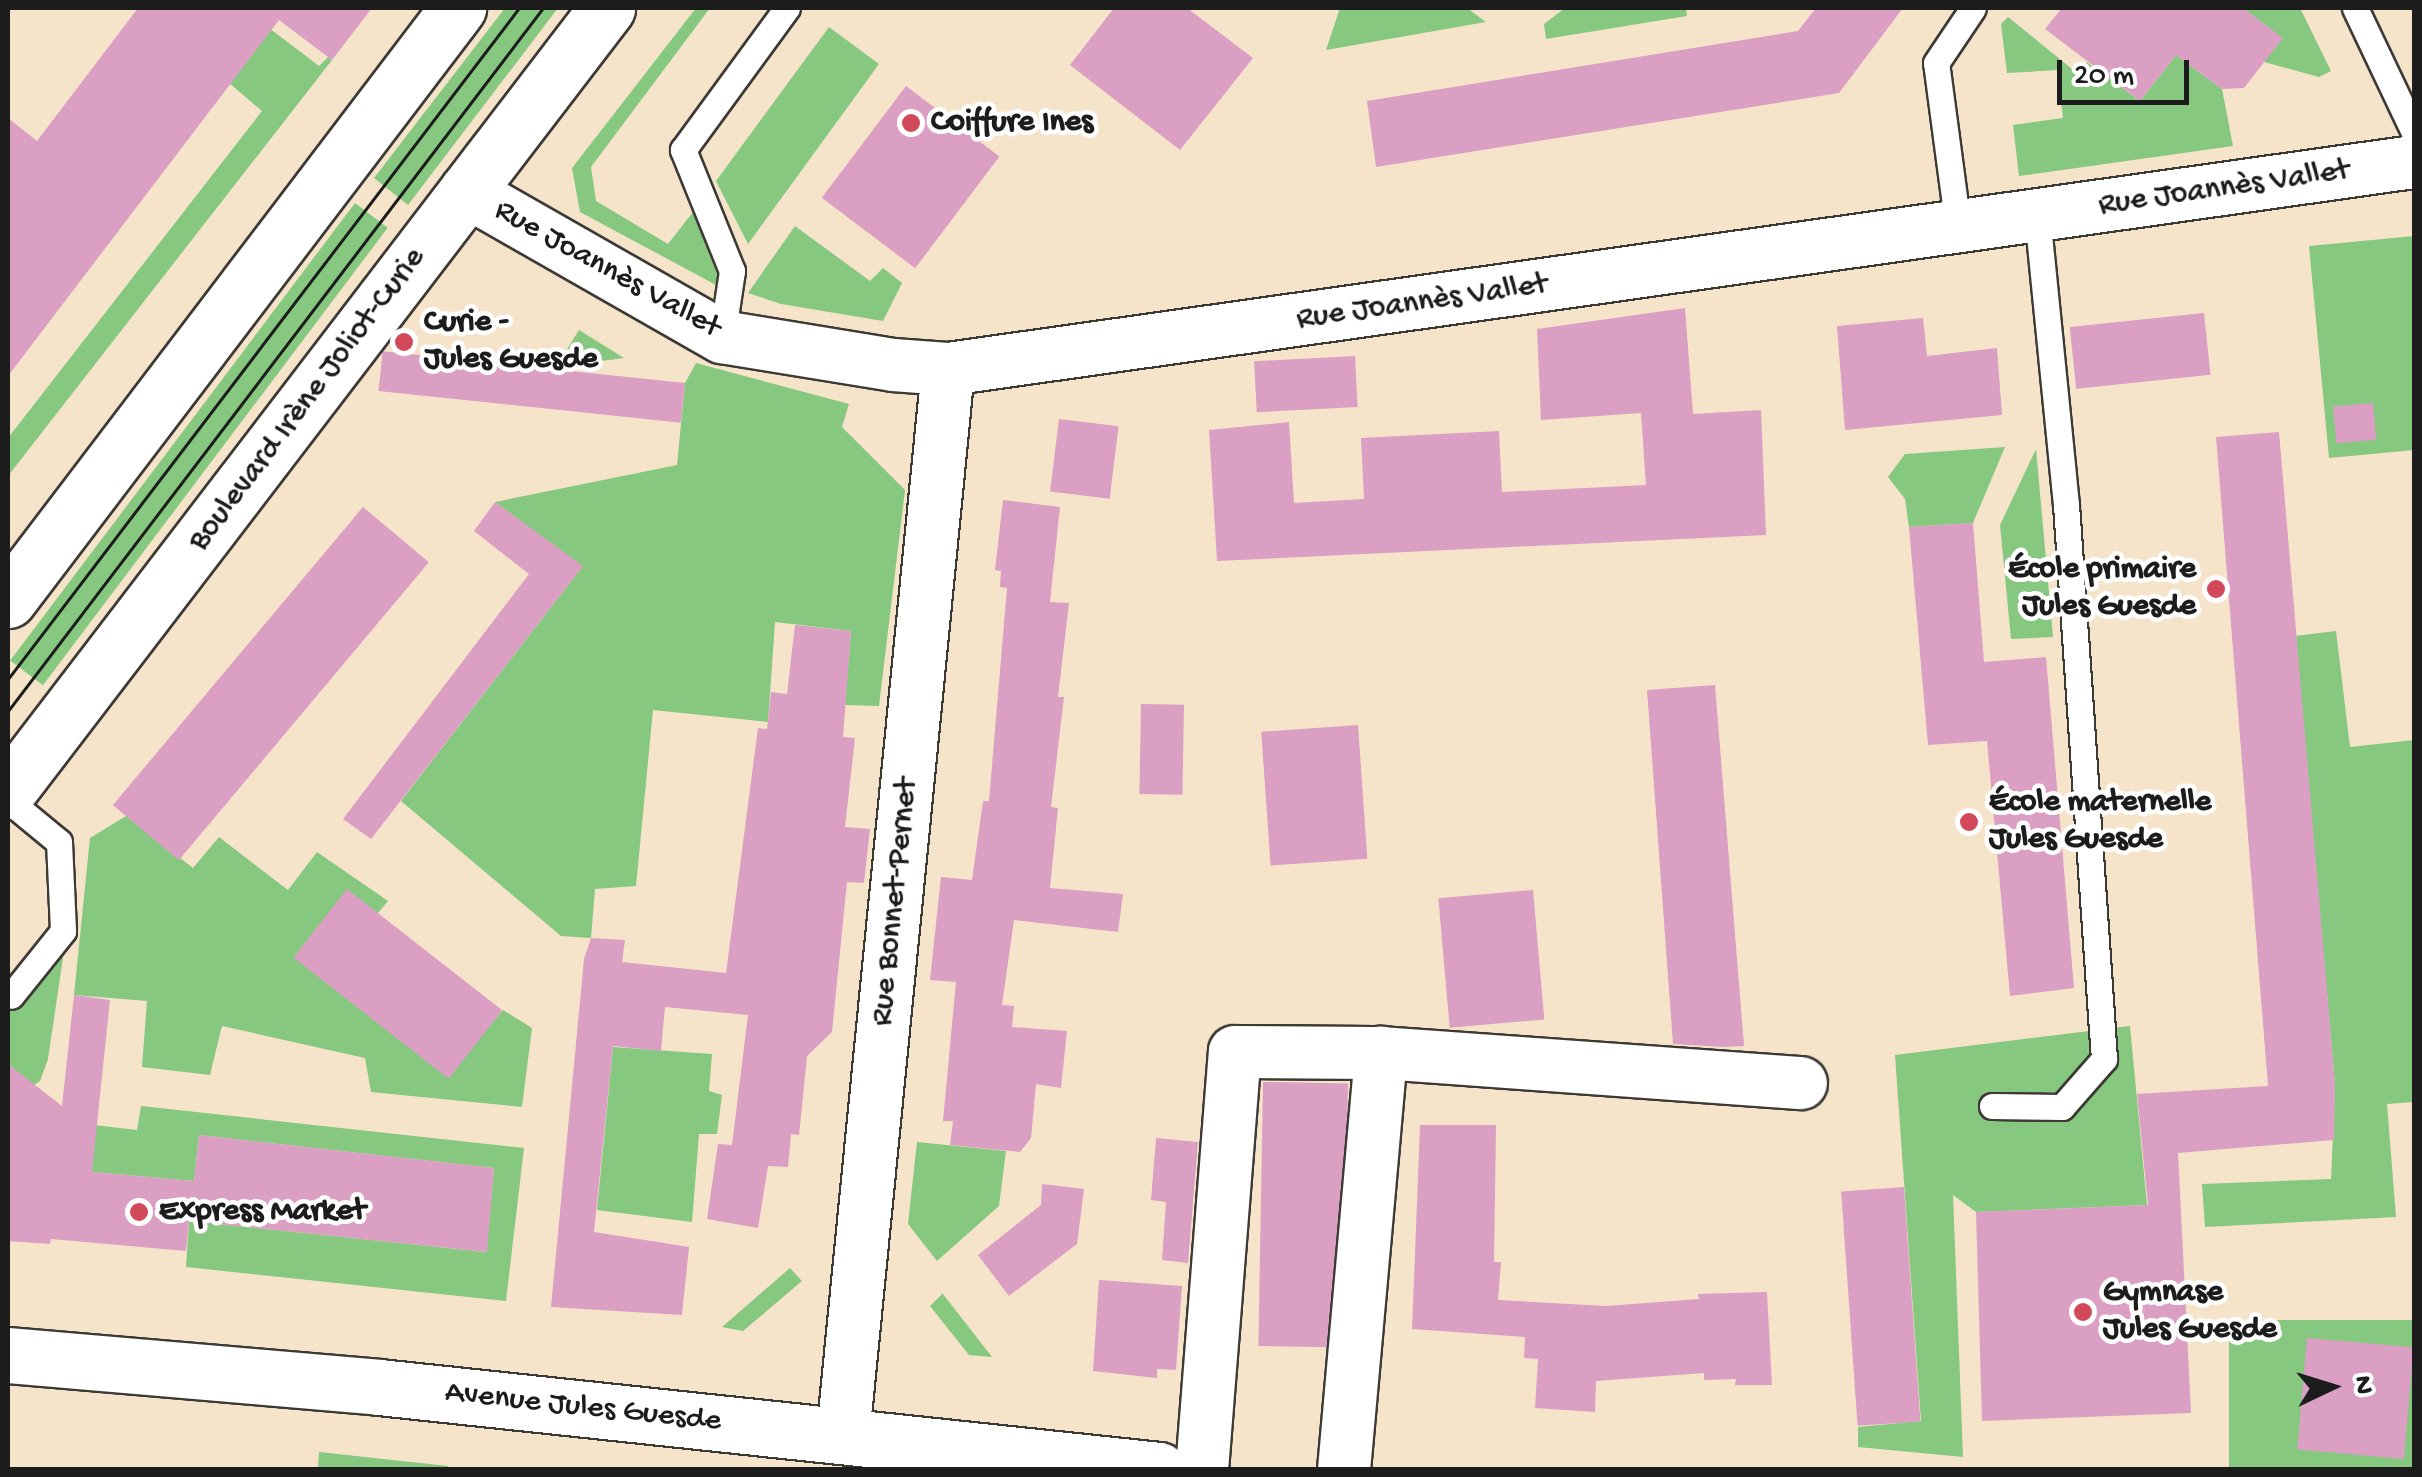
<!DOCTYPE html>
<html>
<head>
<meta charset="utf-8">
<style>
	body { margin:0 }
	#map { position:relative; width:2422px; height:1477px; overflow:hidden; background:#f5e3ca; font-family:"Gochi Hand",sans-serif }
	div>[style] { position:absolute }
	.green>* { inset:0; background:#87c880; transform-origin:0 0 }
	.building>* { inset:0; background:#db9fc4; transform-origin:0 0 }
	.roads { filter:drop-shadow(2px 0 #3d3a36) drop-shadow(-2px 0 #3d3a36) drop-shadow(0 2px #3d3a36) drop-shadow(0 -2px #3d3a36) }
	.lane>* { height:25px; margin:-12.5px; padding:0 12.5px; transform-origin:12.5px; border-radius:12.5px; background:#fff }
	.street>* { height:52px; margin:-26px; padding:0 26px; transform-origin:26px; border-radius:26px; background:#fff }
	.secondary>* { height:55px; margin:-27.5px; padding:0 27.5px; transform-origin:27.5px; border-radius:27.5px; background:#fff }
	.primary>* { height:55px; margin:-27.5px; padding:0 27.5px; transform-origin:27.5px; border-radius:27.5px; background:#fff }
	.tram>* { height:2.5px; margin:-1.25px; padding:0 1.25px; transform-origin:1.25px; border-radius:1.25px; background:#1c1c1c }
	.dots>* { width:28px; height:28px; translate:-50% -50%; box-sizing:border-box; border:5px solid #fff; border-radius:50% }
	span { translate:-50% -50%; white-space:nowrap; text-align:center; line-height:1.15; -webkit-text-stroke:9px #fff; paint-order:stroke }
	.poi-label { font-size:32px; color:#1c1c1c; font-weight:700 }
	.left { translate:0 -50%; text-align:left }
	.right { translate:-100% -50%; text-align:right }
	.street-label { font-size:32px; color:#1c1c1c }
	.frame { position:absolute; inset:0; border:10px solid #1c1c1c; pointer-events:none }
	.north { position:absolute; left:2282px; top:1337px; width:100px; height:100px; -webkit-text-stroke:8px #fff; paint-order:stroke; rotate:86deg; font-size:28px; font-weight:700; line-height:40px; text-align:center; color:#1c1c1c }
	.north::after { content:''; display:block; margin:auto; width:35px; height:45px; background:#1c1c1c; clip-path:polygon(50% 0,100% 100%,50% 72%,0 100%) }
	.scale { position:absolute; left:2057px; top:60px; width:132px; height:45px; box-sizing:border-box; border:5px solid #1c1c1c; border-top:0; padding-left:12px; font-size:30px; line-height:35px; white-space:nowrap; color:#1c1c1c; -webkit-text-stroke:8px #fff; paint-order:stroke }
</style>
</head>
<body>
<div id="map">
	<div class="green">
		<i style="clip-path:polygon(166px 8px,243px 8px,319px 66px,328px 57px,332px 60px,8px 476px,8px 438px,262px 111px,229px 83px,239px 64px)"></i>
		<i style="clip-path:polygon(505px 8px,558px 8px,408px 205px,374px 178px)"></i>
		<i style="clip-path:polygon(696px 8px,710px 8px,591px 167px,596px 201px,668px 244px,693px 212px,719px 279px,716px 285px,580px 212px,572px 168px)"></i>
		<i style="clip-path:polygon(1340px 8px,1467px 8px,1486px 22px,1326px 50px)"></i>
		<i style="clip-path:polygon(1565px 8px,1686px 8px,1687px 16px,1546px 39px,1544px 24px)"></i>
		<i style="clip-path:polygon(2243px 8px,2300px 8px,2331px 71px,2319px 77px,2264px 62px,2282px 38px)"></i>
		<i style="clip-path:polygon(2008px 17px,2077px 73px,2087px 62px,2140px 101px,2176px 55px,2222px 89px,2233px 146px,2019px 176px,2013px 125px,2063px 118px,2057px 70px,2007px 73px,2001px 24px)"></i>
		<i style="clip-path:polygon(829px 27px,879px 64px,748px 244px,716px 181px)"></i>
		<i style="left:355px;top:203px;width:41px;height:573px;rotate:37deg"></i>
		<i style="clip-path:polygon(795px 226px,870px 281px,883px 268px,902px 283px,883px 321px,781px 304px,748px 293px)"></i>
		<i style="clip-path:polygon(2414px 236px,2414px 450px,2329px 458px,2309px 246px)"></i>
		<i style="clip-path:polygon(579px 330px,624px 358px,556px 367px)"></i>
		<i style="clip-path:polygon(463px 348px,499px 376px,433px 386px)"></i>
		<i style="clip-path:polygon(696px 363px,849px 404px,842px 427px,905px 490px,879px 706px,845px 705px,851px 631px,775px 622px,768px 722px,653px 710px,636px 886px,595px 889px,591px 938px,561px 936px,401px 801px,582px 567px,495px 502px,677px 465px,685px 383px)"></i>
		<i style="clip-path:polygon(2005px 447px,1973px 523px,1909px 527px,1905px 499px,1888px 477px,1905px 454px)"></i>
		<i style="clip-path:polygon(2036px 449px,2053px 637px,2011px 639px,2000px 525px)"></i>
		<i style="clip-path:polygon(2336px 631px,2350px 747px,2414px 740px,2414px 1102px,2387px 1104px,2396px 1217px,2205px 1227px,2202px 1184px,2331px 1179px,2335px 1084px,2295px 636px)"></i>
		<i style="clip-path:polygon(126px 816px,193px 868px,219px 837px,288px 890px,317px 852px,388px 901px,378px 913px,448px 1074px,503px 1010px,532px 1028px,522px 1107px,371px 1092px,365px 1058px,222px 1026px,210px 1075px,142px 1067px,147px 1001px,74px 995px,90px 838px)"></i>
		<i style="clip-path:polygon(64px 951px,48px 1059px,40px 1081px,18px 1096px,25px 1078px,8px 1064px,8px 992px,22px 1003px)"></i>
		<i style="clip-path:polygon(2130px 1026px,2147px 1205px,1976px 1212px,1953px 1195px,1963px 1457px,1858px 1447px,1858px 1427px,1921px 1421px,1895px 1055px)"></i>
		<i style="clip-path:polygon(613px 1047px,712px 1054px,709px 1091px,722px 1095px,717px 1134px,699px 1134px,692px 1222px,597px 1210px)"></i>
		<i style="clip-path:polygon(141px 1106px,524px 1148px,506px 1301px,186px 1267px,189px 1221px,486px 1252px,494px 1168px,199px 1135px,194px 1181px,59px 1169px,60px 1121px,137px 1130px)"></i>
		<i style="clip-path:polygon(917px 1142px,1006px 1151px,999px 1206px,937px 1261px,908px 1224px)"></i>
		<i style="clip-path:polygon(790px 1268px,802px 1281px,743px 1331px,722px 1327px)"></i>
		<i style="clip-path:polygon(943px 1293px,943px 1294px,992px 1357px,969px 1355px,930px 1306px)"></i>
		<i style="left:2414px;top:1320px;width:149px;height:185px;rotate:90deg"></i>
		<i style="clip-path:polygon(319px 1452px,448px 1466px,448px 1469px,318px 1469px)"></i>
	</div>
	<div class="building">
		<i style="clip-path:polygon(138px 8px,372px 8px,332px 60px,279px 20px,8px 376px,8px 118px,37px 141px)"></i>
		<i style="clip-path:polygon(1114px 8px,1187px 8px,1253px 58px,1180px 150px,1070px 65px)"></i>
		<i style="clip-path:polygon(1816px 8px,1903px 8px,1839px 93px,1376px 167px,1367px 101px,1798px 31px)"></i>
		<i style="clip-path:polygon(2062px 8px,2243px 8px,2283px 38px,2244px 88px,2222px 89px,2176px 55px,2140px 101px,2045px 29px)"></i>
		<i style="left:906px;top:86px;width:117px;height:140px;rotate:37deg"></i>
		<i style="clip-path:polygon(1685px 308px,1693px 414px,1761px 410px,1766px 535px,1217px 561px,1209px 430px,1289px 422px,1294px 503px,1364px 499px,1361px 438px,1499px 431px,1502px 492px,1646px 485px,1641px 413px,1541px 420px,1537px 329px)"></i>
		<i style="left:2204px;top:313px;width:62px;height:135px;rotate:84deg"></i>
		<i style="clip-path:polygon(1923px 318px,1927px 356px,1997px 348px,2002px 415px,1845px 430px,1837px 326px)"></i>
		<i style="left:1355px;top:356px;width:51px;height:101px;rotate:87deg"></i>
		<i style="left:685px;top:383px;width:40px;height:304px;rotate:96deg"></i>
		<i style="left:2373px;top:403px;width:37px;height:40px;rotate:85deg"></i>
		<i style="left:1059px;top:419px;width:60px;height:73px;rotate:7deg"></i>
		<i style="clip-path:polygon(2279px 432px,2335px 1084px,2334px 1140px,2178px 1153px,2191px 1413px,1982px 1421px,1976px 1212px,2148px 1205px,2137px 1094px,2268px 1086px,2216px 437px)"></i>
		<i style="clip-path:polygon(1003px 500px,1060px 507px,1050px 602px,1069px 603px,1058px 697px,1064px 697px,1051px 807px,1058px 808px,1050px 888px,1123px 894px,1118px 932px,1014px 920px,1002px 1005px,1014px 1006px,1012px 1027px,1067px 1031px,1061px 1088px,1036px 1084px,1031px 1138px,1020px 1152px,950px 1145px,953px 1121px,943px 1121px,956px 982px,930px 980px,941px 877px,972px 880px,983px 801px,989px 801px,1007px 588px,1000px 587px,1001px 571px,995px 570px)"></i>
		<i style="clip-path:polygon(495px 502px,583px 566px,371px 839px,343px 819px,529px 574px,474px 531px)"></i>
		<i style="left:363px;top:507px;width:86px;height:389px;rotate:40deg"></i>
		<i style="clip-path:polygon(1973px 523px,1984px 662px,2046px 657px,2074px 988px,2010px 996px,1987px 741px,1928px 745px,1909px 527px)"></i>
		<i style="clip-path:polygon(795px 625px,851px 631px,843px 737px,855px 738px,845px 827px,870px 829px,864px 883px,847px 882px,832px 1032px,807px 1056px,799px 1135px,791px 1134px,788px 1167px,768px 1166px,758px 1228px,707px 1219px,718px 1144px,732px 1145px,748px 1015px,665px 1007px,661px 1051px,613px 1046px,594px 1232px,689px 1247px,682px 1315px,551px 1307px,584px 959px,591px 938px,625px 940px,622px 962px,726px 973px,758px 728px,767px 729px,771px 692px,787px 694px)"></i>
		<i style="clip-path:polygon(1715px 685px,1744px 1046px,1723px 1047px,1673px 1044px,1647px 690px)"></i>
		<i style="left:1141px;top:704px;width:43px;height:90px;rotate:1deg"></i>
		<i style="left:1358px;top:725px;width:134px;height:97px;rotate:86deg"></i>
		<i style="left:347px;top:889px;width:197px;height:87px;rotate:38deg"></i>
		<i style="left:1533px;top:890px;width:130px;height:95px;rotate:85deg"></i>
		<i style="clip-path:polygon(74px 995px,110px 1000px,92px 1172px,194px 1181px,199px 1135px,494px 1168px,487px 1252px,189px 1221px,186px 1251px,51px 1239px,50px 1244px,8px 1241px,8px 1064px,62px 1106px)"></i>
		<i style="left:1263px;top:1082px;width:85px;height:264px;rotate:1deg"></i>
		<i style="clip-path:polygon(1420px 1125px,1496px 1125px,1494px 1262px,1501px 1262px,1498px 1300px,1606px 1306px,1699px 1299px,1698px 1294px,1767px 1292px,1772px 1385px,1735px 1385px,1736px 1379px,1704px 1380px,1704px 1373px,1596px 1381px,1595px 1412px,1535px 1408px,1538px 1359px,1524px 1358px,1525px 1337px,1412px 1329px)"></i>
		<i style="clip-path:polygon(1156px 1138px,1198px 1142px,1188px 1263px,1162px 1260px,1166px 1202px,1151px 1200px)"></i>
		<i style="clip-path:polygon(1042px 1184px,1084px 1189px,1077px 1244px,1009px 1296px,978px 1255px,1041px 1205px)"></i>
		<i style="left:1904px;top:1187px;width:235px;height:63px;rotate:86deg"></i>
		<i style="clip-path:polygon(1099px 1280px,1182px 1286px,1176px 1370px,1157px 1369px,1157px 1378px,1093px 1371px)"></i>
		<i style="left:2307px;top:1338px;width:107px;height:112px;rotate:5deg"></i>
	</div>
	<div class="roads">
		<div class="lane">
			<i style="left:2355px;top:8px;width:137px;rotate:64.6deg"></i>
			<i style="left:1958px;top:227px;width:165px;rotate:-97.6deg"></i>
			<i style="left:1936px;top:63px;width:66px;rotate:-56.1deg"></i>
			<i style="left:722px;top:337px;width:67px;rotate:-81.4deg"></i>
			<i style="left:732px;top:271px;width:131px;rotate:-112deg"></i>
			<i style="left:683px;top:150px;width:176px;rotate:-53.8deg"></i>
			<i style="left:8px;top:800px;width:66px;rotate:39.5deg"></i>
			<i style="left:59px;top:842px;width:89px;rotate:87.4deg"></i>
			<i style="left:63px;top:931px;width:83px;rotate:128.7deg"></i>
			<i style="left:1992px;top:1106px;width:70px;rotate:0.8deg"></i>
			<i style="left:2062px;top:1107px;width:64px;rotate:-48.8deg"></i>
			<i style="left:2104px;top:1059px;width:555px;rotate:-93.92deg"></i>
			<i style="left:2066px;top:505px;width:290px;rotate:-95.7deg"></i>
		</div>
		<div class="street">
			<i style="left:466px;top:191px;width:295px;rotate:29.7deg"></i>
			<i style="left:722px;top:337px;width:173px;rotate:9.3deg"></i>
			<i style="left:893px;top:365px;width:55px;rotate:4.2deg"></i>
			<i style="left:948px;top:369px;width:1481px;rotate:-8.04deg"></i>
			<i style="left:843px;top:1435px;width:1071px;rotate:-84.37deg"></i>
			<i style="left:1202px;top:1470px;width:419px;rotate:-85.5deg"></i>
			<i style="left:1235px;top:1052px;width:146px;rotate:0.4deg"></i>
			<i style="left:1344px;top:1470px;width:419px;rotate:-84.9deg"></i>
			<i style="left:1381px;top:1053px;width:421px;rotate:4.1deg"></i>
		</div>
		<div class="secondary">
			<i style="left:8px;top:1355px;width:372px;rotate:4.9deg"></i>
			<i style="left:379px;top:1387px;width:784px;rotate:6.07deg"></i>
		</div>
		<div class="primary">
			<i style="left:8px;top:600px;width:744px;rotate:-52.76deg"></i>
			<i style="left:8px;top:791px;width:986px;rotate:-52.58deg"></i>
		</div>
	</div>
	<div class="tram">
		<i style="left:8px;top:679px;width:843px;rotate:-52.71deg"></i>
		<i style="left:8px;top:711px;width:883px;rotate:-52.73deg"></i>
	</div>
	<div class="dots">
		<i style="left:911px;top:123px;background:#d1495b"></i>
		<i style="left:404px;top:342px;background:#d1495b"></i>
		<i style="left:2216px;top:589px;background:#d1495b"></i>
		<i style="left:1969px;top:822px;background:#d1495b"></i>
		<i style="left:139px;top:1212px;background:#d1495b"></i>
		<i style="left:2083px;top:1312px;background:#d1495b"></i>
	</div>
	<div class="poi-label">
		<span class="left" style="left:931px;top:123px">Coiffure Ines</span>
		<span class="left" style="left:424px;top:342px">Curie -<br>Jules Guesde</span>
		<span class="right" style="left:2196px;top:589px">École primaire<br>Jules Guesde</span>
		<span class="left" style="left:1989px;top:822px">École maternelle<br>Jules Guesde</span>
		<span class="left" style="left:159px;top:1212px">Express Market</span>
		<span class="left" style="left:2103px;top:1312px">Gymnase<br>Jules Guesde</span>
	</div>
	<div class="street-label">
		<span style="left:2224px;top:189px;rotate:-8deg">Rue Joannès Vallet</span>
		<span style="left:607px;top:270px;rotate:29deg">Rue Joannès Vallet</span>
		<span style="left:1422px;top:303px;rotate:-8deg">Rue Joannès Vallet</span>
		<span style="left:308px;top:400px;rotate:-53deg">Boulevard Irène Joliot-Curie</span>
		<span style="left:896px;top:902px;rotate:-84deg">Rue Bonnet-Pernet</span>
		<span style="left:583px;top:1408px;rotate:6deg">Avenue Jules Guesde</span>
	</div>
	<div class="frame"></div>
	<div class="north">N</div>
	<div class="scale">20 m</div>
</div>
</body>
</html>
